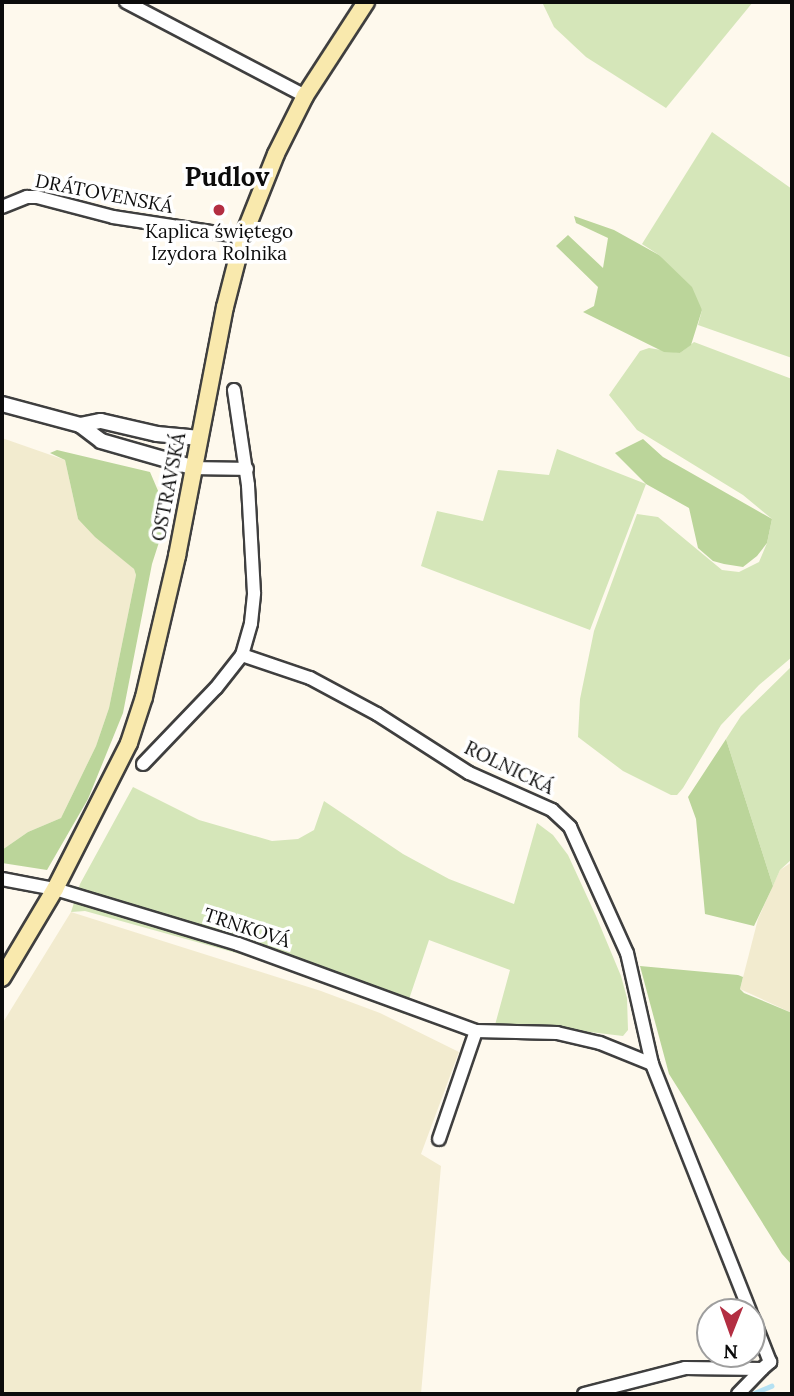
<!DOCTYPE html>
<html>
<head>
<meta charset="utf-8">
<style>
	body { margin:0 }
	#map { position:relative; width:794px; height:1396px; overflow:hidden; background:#fef9ed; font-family:Lora,serif }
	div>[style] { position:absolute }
	.farmland>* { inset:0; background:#f2ebcf }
	.green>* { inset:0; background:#d5e6b9 }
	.forest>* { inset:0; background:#bbd59a }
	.stream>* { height:4.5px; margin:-2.25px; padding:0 2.25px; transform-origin:2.25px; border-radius:2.25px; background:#b5e1f2 }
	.roads { filter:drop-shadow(2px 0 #3f3f3f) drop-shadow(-2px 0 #3f3f3f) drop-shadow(0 2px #3f3f3f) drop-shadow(0 -2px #3f3f3f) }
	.minor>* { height:12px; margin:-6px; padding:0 6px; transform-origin:6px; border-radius:6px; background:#fff }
	.tertiary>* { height:14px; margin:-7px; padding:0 7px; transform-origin:7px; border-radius:7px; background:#fff }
	.secondary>* { height:16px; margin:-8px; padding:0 8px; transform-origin:8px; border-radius:8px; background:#f9e9ad }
	.dots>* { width:19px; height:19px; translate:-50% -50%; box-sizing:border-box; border:4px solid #fff; border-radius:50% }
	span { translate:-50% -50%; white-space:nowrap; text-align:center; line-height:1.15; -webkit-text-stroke:7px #fff; paint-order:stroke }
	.street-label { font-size:19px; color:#0c0c0c }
	.poi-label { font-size:19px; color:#0c0c0c }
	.district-label { font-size:26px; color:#0c0c0c; font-weight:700 }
	.frame { position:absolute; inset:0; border:4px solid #0c0c0c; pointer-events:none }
	.north { position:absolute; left:696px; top:1298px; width:70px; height:70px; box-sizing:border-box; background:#fff; border:2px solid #9e9e9e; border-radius:50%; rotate:181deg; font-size:19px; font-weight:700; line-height:28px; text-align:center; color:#0c0c0c }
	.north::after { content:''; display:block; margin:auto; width:24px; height:32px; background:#b32e42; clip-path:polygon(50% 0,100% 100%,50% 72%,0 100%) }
</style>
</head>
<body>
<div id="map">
	<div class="farmland">
		<i style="clip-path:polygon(2px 438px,65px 460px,78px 519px,134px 569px,136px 575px,109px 708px,96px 746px,61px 818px,28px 832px,2px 850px)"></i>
		<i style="clip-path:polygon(792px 862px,792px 1013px,740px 989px,758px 919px,780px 870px)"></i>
		<i style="clip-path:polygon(71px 912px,321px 991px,380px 1013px,459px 1052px,421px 1154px,441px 1166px,421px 1394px,2px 1394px,2px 1024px)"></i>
	</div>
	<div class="green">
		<i style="clip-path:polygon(542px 2px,753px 2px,666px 108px,586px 57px,554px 27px)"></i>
		<i style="clip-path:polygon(712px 132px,792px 189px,792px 358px,698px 325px,702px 310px,659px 255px,642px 244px)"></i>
		<i style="clip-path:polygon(694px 342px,792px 379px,792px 657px,759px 685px,721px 725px,683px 788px,677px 795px,671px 795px,623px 771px,578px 737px,580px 699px,594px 631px,637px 514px,658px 517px,722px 570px,739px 572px,759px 562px,767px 543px,772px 519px,743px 495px,637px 430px,609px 395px,640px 351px,649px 348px,680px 353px)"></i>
		<i style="clip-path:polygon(557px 449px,646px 484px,590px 630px,421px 566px,437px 511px,483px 521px,498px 470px,549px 475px)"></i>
		<i style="clip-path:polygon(792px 666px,792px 859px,780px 870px,773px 886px,726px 739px,741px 716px)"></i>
		<i style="clip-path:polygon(133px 787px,199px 820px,272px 841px,298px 839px,314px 830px,324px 801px,403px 854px,449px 879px,514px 904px,537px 823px,553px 835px,568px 855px,596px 916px,621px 976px,627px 998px,628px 1030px,623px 1036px,540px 1026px,495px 1025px,510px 970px,429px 940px,404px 1014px,283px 966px,85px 911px,71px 912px,80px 884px)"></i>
	</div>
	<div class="forest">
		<i style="clip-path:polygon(574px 216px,614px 230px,659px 255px,692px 287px,702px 310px,691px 345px,680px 353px,664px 352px,583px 312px,594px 306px,598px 287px,556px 246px,568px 235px,603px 268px,608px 238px,576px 223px)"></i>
		<i style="clip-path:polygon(643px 439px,663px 457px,772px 519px,767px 543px,757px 556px,743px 567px,724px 564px,713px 561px,698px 548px,689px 508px,646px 484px,615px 453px)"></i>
		<i style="clip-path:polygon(57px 450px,150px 472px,168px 514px,152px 564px,123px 713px,88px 799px,47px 870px,2px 863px,2px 850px,28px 832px,61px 818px,96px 746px,109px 708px,136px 575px,134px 569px,95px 537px,78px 519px,65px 460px,50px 453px)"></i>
		<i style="clip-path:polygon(726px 739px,773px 886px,754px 926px,705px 914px,696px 819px,688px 797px)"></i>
		<i style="clip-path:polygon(640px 966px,738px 975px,743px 977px,740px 989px,744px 993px,792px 1013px,792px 1265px,782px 1254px,669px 1074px)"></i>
	</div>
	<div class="stream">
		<i style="left:752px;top:1394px;width:21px;rotate:-23deg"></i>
	</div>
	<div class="roads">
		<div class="minor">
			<i style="left:126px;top:2px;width:202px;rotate:27.7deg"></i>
			<i style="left:2px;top:207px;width:27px;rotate:-22deg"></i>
			<i style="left:27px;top:197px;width:10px"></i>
			<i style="left:37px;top:197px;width:79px;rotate:14.7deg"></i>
			<i style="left:113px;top:217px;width:132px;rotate:8.7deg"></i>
			<i style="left:195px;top:468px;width:52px;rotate:1.1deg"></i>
			<i style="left:242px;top:655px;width:72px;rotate:18.7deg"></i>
			<i style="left:310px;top:678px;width:76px;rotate:28.2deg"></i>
			<i style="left:377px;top:714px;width:109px;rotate:32.7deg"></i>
			<i style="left:469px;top:773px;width:91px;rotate:24deg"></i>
			<i style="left:552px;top:810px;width:25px;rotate:43deg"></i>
			<i style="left:570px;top:827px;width:138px;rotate:65.7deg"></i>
			<i style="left:627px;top:953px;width:114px;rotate:77.3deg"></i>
			<i style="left:652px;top:1064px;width:267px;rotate:68.4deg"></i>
			<i style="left:143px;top:764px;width:105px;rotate:-46.2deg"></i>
			<i style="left:216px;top:688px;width:42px;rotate:-51.8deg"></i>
			<i style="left:242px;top:655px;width:33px;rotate:-74deg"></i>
			<i style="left:251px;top:623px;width:30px;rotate:-84deg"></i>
			<i style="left:254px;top:593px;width:108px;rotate:-93.2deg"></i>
			<i style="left:248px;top:485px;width:96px;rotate:-98.4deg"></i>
			<i style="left:2px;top:879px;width:54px;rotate:10.7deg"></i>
			<i style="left:55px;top:889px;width:191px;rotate:16.7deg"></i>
			<i style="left:238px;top:944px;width:253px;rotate:20.1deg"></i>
			<i style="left:476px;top:1031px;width:81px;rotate:1.4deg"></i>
			<i style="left:557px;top:1033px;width:44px;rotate:13.1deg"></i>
			<i style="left:600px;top:1043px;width:56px;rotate:22deg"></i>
			<i style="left:439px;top:1139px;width:114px;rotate:-71.1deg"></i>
			<i style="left:584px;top:1394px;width:104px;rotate:-14.4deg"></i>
			<i style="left:685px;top:1368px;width:77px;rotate:0.7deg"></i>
			<i style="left:762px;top:1369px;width:11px;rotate:-41deg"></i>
			<i style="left:770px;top:1362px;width:49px;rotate:-111.4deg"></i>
			<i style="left:738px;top:1394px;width:35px;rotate:-46deg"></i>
		</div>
		<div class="tertiary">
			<i style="left:2px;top:404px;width:81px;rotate:15.1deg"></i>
			<i style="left:80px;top:425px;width:26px;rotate:37deg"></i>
			<i style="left:101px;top:441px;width:98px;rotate:16deg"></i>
			<i style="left:80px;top:425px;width:21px;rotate:-11deg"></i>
			<i style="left:101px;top:421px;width:57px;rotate:13.1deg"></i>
			<i style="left:157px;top:434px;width:43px;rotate:5.3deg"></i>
		</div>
		<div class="secondary">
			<i style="left:2px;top:978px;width:104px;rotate:-59.2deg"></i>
			<i style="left:55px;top:889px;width:164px;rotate:-63.1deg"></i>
			<i style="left:129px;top:743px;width:48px;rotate:-71.9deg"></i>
			<i style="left:144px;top:697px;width:145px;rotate:-76.8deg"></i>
			<i style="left:177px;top:556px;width:254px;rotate:-79.1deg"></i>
			<i style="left:225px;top:307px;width:72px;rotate:-75.6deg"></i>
			<i style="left:243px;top:237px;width:89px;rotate:-68.3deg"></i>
			<i style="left:276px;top:154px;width:65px;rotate:-63.4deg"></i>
			<i style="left:305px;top:96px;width:112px;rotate:-57deg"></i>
		</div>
	</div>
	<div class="dots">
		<i style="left:219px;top:210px;background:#b32e42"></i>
	</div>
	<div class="street-label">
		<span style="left:104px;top:194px;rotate:11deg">DRÁTOVENSKÁ</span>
		<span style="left:169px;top:487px;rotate:-79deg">OSTRAVSKÁ</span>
		<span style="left:509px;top:768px;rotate:26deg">ROLNICKÁ</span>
		<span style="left:247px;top:928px;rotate:18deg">TRNKOVÁ</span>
	</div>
	<div class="poi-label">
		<span style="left:219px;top:243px">Kaplica świętego<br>Izydora Rolnika</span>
	</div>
	<div class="district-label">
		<span style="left:227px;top:177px">Pudlov</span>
	</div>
	<div class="frame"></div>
	<div class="north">N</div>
</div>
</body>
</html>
